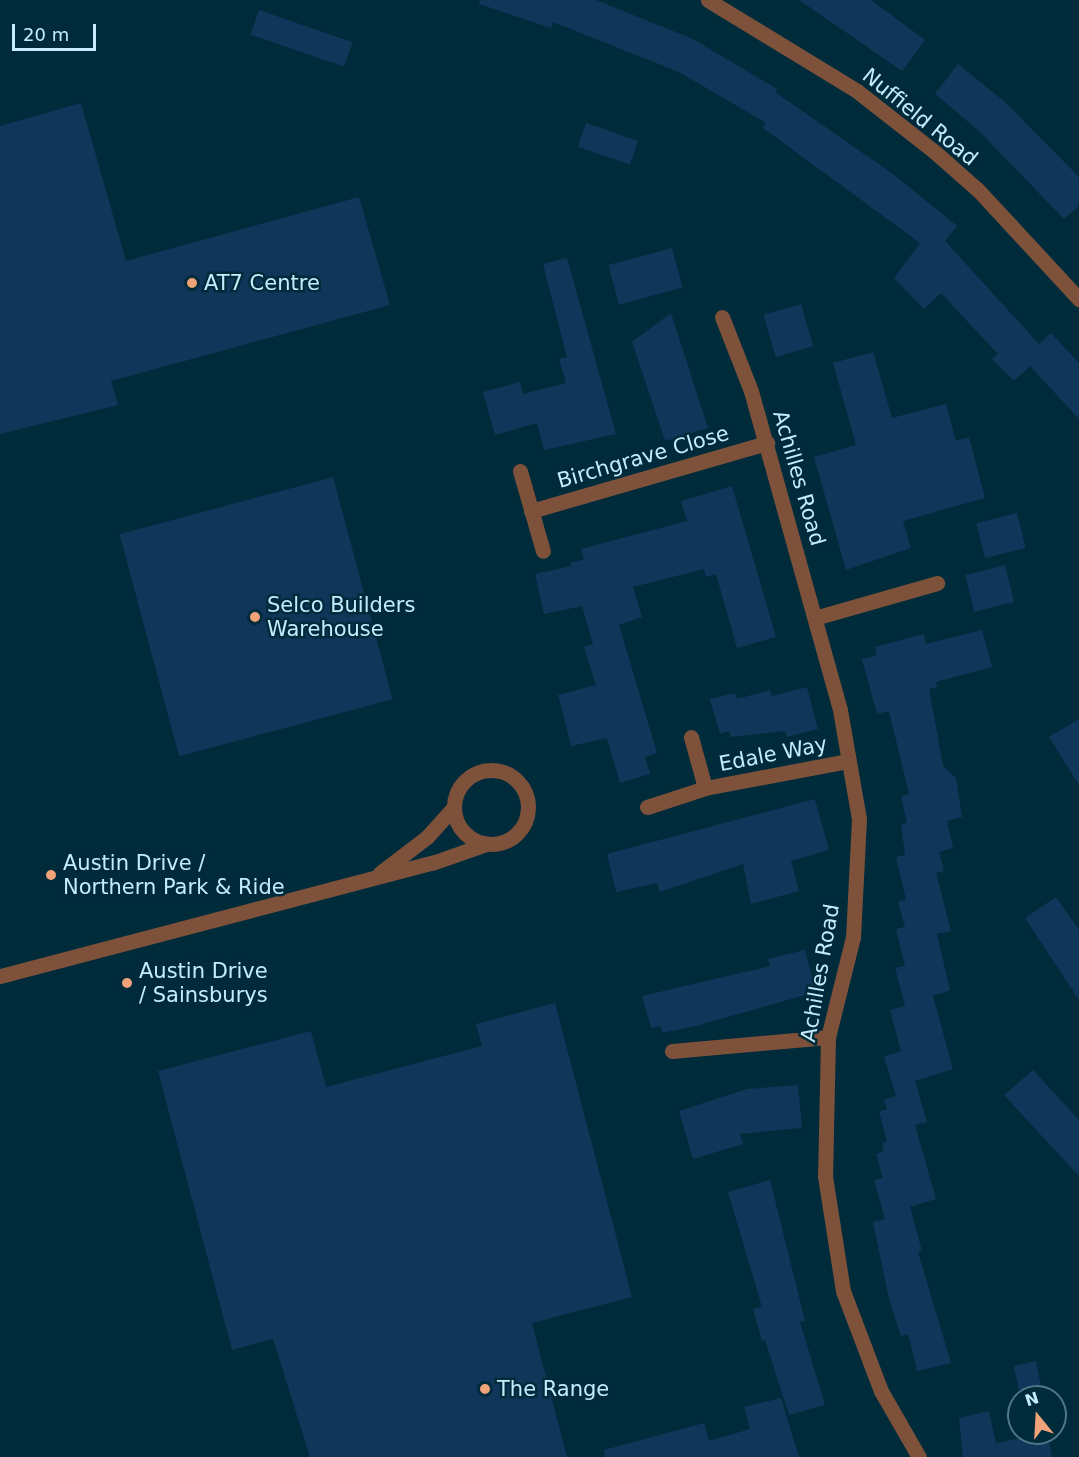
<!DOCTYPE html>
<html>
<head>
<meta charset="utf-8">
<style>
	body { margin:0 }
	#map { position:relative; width:1079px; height:1457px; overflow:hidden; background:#002b3b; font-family:"DejaVu Sans",sans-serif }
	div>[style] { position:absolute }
	.building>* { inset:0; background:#10375a; transform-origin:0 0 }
	.minor>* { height:15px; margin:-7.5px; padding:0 7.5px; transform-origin:7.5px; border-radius:7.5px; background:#7e523a }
	.minor>.ring { margin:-7.5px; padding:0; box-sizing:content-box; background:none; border:15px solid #7e523a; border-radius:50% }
	.dots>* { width:16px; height:16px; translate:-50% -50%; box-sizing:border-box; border:3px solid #002b3b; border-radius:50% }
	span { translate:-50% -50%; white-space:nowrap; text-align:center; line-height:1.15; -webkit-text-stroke:5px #002b3b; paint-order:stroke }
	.street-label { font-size:21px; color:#c6ebfd }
	.poi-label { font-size:21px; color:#c6ebfd }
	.left { translate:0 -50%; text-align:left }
	.north { position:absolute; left:1007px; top:1385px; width:60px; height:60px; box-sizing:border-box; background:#002b3b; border:2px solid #4f7889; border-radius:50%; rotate:342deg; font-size:16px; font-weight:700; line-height:24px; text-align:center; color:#c6ebfd }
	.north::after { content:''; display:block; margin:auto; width:21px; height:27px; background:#f0a279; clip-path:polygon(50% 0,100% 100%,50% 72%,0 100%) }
	.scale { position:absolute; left:12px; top:24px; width:84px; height:27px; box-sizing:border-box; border:3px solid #c6ebfd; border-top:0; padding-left:8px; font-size:18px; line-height:21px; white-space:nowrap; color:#c6ebfd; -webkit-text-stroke:4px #002b3b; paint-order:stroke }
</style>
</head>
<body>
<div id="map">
	<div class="building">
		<i style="clip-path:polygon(480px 0,596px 0,693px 39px,777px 89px,775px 92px,893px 174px,957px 226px,945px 241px,1039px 344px,1051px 333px,1079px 363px,1079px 419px,1030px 366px,1014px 381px,992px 359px,998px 354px,941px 293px,924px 309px,894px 278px,920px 243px,763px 128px,766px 123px,679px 72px,553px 22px,551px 28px,479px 4px)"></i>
		<i style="clip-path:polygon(799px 0,871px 0,925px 40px,902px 71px)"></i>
		<i style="left:259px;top:10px;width:99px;height:26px;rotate:19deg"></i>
		<i style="clip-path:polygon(958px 64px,1005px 102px,1079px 177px,1079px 206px,1064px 219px,979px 131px,935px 94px)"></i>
		<i style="clip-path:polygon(81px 103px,126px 261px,359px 197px,390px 305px,111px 381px,118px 405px,0 434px,0 126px)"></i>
		<i style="left:586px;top:123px;width:55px;height:25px;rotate:19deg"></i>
		<i style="left:672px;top:248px;width:41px;height:66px;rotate:75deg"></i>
		<i style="clip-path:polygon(567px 258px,616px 434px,544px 450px,537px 423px,495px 435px,483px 392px,520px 382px,523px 394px,566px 383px,559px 359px,567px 357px,543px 264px)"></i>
		<i style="left:801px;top:304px;width:44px;height:39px;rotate:74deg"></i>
		<i style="clip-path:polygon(671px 313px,708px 428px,665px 441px,632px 342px)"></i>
		<i style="clip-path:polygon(873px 352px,892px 418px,946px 404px,956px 441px,969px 437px,985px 498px,903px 521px,911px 548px,846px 570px,814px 457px,856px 445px,833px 363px)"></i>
		<i style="left:333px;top:477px;width:230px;height:221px;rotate:75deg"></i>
		<i style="clip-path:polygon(732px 486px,776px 637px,737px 648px,716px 574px,706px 577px,704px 569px,633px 587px,642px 617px,619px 625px,657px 753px,645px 757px,650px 774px,620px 783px,607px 738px,571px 746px,558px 695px,596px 685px,584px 647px,593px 644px,582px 606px,544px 614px,535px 574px,571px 566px,570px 563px,584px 559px,581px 549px,687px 521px,681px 501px)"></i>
		<i style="left:1017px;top:513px;width:36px;height:42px;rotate:76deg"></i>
		<i style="left:1005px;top:565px;width:38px;height:41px;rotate:76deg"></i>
		<i style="clip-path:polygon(982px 630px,992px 667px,936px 682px,937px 687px,929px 689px,943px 766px,956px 778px,962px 817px,947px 821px,953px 848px,939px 852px,944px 871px,936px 873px,951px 931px,937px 934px,950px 990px,933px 996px,953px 1069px,915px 1081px,927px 1122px,915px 1125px,936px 1199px,910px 1207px,922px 1251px,918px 1252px,951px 1363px,917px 1371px,908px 1334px,901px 1336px,889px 1299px,873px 1222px,885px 1219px,874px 1180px,883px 1178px,876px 1154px,884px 1151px,882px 1143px,887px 1141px,879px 1112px,887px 1109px,884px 1100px,896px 1096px,884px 1057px,901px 1051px,890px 1010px,905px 1006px,895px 968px,905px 966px,896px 929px,905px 927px,898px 902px,906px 900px,896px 857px,905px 855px,901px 824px,907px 823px,901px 796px,909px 794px,889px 711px,877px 714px,862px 659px,877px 655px,875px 647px,924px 634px,926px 644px)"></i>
		<i style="clip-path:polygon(807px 687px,818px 729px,787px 737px,785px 731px,731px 737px,729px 731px,720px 734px,710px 699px,735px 693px,737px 699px,770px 690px,772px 696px)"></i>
		<i style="clip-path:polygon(1079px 719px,1079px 785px,1049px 737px)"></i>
		<i style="clip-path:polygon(815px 799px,829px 850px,791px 861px,799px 891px,751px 904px,743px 864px,660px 892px,657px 883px,616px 892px,607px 854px)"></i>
		<i style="clip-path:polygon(1056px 897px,1079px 930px,1079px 1000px,1025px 918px)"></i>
		<i style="clip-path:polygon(805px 950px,816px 992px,696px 1026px,662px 1033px,661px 1026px,651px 1028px,642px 996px,770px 966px,768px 959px)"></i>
		<i style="clip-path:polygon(555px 1003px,632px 1297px,532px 1323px,567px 1457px,310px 1457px,273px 1339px,232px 1350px,158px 1071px,311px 1031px,326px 1087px,482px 1046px,476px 1024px)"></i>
		<i style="clip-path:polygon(1033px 1070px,1079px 1120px,1079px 1176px,1004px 1095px)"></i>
		<i style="clip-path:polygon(798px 1085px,802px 1128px,740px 1134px,743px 1144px,693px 1159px,679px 1111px,747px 1089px)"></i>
		<i style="clip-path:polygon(770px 1180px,805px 1321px,800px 1322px,825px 1405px,789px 1415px,765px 1340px,762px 1341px,753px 1309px,762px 1307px,728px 1192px)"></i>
		<i style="clip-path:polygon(1036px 1361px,1043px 1397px,1020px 1397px,1014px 1366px)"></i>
		<i style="clip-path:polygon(781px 1398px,799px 1457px,605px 1457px,604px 1450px,704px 1423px,709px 1441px,750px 1429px,744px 1407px)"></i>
		<i style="clip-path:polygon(989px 1411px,996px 1443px,1047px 1433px,1052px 1457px,963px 1457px,959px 1418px)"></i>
	</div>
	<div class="minor">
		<i style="left:708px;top:0;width:175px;rotate:31.4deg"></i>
		<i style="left:857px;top:91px;width:100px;rotate:38.1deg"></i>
		<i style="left:936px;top:153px;width:56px;rotate:41.4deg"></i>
		<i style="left:978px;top:190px;width:149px;rotate:47.2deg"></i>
		<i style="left:722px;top:317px;width:79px;rotate:68.6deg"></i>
		<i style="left:751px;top:391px;width:331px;rotate:74.4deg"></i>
		<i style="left:840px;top:710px;width:111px;rotate:80.1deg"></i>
		<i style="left:859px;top:819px;width:118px;rotate:92.9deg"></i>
		<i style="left:853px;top:937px;width:103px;rotate:104deg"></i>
		<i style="left:828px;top:1037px;width:139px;rotate:91.2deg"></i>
		<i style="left:825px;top:1176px;width:116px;rotate:81.1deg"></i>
		<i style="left:843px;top:1291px;width:107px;rotate:69.2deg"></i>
		<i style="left:881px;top:1391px;width:76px;rotate:60.1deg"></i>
		<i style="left:520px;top:471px;width:83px;rotate:74deg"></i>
		<i style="left:531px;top:511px;width:246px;rotate:-16.1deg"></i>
		<i style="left:818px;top:617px;width:124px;rotate:-15.9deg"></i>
		<i style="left:691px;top:737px;width:53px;rotate:74.6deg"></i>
		<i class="ring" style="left:454px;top:770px;width:59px;height:59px"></i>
		<i style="left:647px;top:807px;width:61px;rotate:-18.1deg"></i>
		<i style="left:705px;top:788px;width:146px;rotate:-10.7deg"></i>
		<i style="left:380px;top:873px;width:59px;rotate:-37.5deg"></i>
		<i style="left:427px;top:837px;width:40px;rotate:-48deg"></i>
		<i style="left:0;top:976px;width:447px;rotate:-14.7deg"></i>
		<i style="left:432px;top:863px;width:57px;rotate:-19.4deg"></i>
		<i style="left:672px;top:1051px;width:157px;rotate:-5.1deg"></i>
	</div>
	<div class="dots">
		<i style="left:192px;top:283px;background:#f0a279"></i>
		<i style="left:255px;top:617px;background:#f0a279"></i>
		<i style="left:51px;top:875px;background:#f0a279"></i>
		<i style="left:127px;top:983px;background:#f0a279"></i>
		<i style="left:485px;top:1389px;background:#f0a279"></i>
	</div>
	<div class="street-label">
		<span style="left:920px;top:117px;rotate:39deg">Nuffield Road</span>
		<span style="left:643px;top:457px;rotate:-16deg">Birchgrave Close</span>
		<span style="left:799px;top:478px;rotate:74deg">Achilles Road</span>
		<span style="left:773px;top:754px;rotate:-11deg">Edale Way</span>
		<span style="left:820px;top:973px;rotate:-80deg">Achilles Road</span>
	</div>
	<div class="poi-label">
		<span class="left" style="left:204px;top:283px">AT7 Centre</span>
		<span class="left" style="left:267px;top:617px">Selco Builders<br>Warehouse</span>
		<span class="left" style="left:63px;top:875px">Austin Drive /<br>Northern Park &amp; Ride</span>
		<span class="left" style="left:139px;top:983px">Austin Drive<br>/ Sainsburys</span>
		<span class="left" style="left:497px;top:1389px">The Range</span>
	</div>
	<div class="north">N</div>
	<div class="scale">20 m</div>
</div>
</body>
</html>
